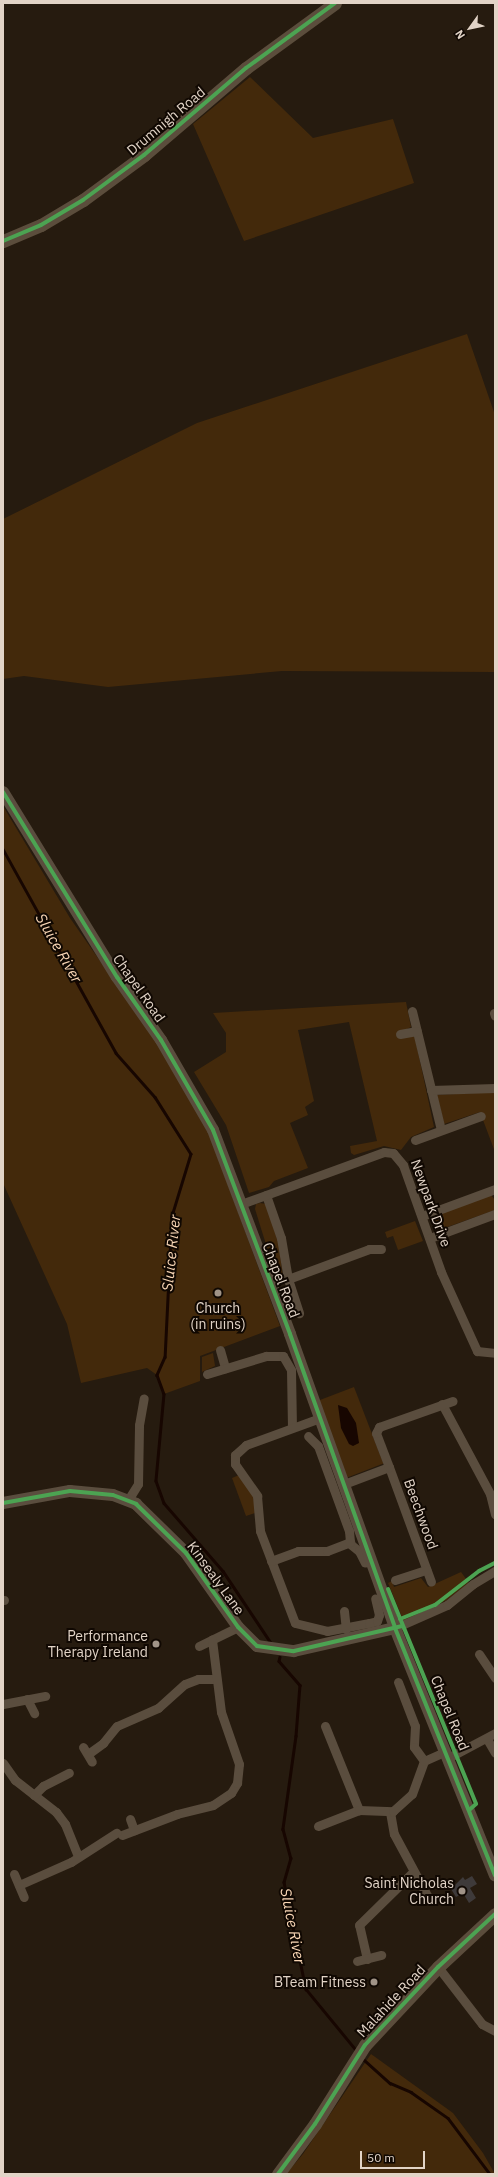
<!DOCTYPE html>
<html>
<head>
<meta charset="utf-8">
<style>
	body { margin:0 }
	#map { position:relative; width:498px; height:2177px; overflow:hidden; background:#261b0f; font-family:"IBM Plex Sans",sans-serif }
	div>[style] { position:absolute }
	.green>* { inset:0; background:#43290b; transform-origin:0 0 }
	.water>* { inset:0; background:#170601 }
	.stream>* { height:2.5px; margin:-1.25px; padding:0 1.25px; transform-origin:1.25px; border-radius:1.25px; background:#170601 }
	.building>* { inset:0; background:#3e3a3a }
	.minor>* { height:9px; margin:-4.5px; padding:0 4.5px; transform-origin:4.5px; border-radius:4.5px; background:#5a4d3e }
	.tertiary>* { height:12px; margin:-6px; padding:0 6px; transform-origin:6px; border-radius:6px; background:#5a4d3e }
	.secondary>* { height:13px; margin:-6.5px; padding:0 6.5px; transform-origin:6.5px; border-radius:6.5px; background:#5b4d3c }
	.cycleway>* { height:4px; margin:-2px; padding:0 2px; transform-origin:2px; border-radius:2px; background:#4ca352 }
	.dots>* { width:11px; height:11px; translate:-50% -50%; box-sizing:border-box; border:2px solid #100802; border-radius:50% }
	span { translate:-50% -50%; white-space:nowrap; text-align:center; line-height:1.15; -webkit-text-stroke:4px #100802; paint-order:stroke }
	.street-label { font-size:14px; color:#e2d4c7 }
	.poi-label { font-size:14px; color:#e2d4c7 }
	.right { translate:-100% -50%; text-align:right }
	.water-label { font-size:15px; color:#f9d6b5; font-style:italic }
	.frame { position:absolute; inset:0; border:4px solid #e2d4c7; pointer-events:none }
	.north { position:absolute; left:450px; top:8px; width:40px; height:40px; -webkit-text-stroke:3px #100802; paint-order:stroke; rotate:237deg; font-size:11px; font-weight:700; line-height:16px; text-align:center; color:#e2d4c7 }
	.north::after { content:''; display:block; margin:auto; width:14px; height:18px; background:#e2d4c7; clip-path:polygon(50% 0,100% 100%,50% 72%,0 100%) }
	.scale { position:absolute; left:360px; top:2151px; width:65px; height:18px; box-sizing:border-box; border:2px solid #e2d4c7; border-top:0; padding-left:5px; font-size:12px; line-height:14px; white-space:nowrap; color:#e2d4c7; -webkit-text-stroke:3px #100802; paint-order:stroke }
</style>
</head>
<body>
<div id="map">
	<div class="green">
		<i style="clip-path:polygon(250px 77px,313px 138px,393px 119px,414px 183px,244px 241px,193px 124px)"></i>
		<i style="clip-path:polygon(467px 334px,495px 415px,495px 672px,282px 671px,108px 687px,24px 676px,3px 679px,3px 519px,197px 423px)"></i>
		<i style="clip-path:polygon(3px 806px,70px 918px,158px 1044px,209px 1134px,280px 1326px,200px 1356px,200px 1381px,164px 1394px,157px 1375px,147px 1368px,81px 1383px,67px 1324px,3px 1183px)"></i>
		<i style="clip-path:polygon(406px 1002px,411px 1027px,407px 1029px,415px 1038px,434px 1127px,411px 1137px,401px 1150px,384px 1146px,354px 1155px,351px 1153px,350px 1146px,377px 1141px,349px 1022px,298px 1030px,314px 1101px,305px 1107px,308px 1115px,290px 1123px,308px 1168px,274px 1181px,269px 1187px,249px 1193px,226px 1125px,194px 1072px,226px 1052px,226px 1033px,213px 1013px)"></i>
		<i style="clip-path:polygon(495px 1092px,495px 1152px,480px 1112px,444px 1124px,437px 1095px)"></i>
		<i style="clip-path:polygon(491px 1195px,495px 1200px,495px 1210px,436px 1231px,431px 1216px)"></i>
		<i style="clip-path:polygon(260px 1203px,266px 1204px,279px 1245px,283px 1279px,277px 1280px,255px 1209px,256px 1204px)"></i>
		<i style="clip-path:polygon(415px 1221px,423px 1241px,398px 1250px,393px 1236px,387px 1238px,385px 1232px)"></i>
		<i style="clip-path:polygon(213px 1353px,215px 1366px,202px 1372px,202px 1357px)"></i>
		<i style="left:354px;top:1387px;width:82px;height:40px;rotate:69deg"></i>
		<i style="clip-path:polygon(239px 1475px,253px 1492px,255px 1513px,246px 1516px,232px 1478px)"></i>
		<i style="clip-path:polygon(461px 1572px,469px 1583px,447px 1600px,404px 1622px,388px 1583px,392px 1581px,394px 1587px,421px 1578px,428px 1587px)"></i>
		<i style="clip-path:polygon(371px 2054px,453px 2113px,483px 2153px,495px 2174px,286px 2174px,303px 2154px)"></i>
	</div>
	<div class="water">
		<i style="clip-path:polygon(338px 1405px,347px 1408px,356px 1423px,359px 1443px,353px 1446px,349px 1444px,341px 1428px)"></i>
	</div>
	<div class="stream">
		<i style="left:3px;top:849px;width:233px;rotate:61deg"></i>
		<i style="left:116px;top:1053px;width:59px;rotate:48.4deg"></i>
		<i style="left:155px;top:1097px;width:67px;rotate:57.7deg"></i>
		<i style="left:191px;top:1154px;width:65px;rotate:107deg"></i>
		<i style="left:172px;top:1216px;width:141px;rotate:92.8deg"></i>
		<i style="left:165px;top:1357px;width:20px;rotate:114deg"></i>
		<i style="left:157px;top:1375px;width:20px;rotate:70deg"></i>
		<i style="left:164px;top:1394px;width:87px;rotate:95.3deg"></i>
		<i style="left:156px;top:1481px;width:23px;rotate:70deg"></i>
		<i style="left:164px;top:1503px;width:90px;rotate:49.1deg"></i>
		<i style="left:223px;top:1571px;width:87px;rotate:56.3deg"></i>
		<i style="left:280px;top:1657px;width:4px;rotate:104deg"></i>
		<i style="left:279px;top:1661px;width:32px;rotate:49deg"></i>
		<i style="left:300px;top:1685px;width:51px;rotate:94.5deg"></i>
		<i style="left:296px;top:1736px;width:94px;rotate:98deg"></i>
		<i style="left:283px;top:1829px;width:30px;rotate:75deg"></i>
		<i style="left:291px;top:1858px;width:25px;rotate:106deg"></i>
		<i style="left:284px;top:1882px;width:37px;rotate:79deg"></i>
		<i style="left:291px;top:1918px;width:73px;rotate:78.1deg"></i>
		<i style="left:306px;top:1989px;width:80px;rotate:50.6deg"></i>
		<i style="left:362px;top:2058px;width:38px;rotate:42deg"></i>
		<i style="left:390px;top:2083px;width:23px;rotate:23deg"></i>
		<i style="left:411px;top:2092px;width:45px;rotate:35.1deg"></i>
		<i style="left:448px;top:2118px;width:70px;rotate:53.1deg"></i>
	</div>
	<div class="building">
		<i style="clip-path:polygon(472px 1876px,477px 1884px,470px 1888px,476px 1898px,469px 1903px,463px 1893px,456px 1897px,451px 1889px,463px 1877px,465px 1880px)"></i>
	</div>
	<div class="minor">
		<i style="left:412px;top:1011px;width:122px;rotate:76.3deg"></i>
		<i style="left:494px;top:1013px;width:3px;rotate:72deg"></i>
		<i style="left:400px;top:1034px;width:17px;rotate:-10deg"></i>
		<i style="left:431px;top:1090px;width:64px;rotate:-1.8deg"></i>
		<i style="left:415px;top:1140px;width:70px;rotate:-20deg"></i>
		<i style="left:266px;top:1195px;width:46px;rotate:70.8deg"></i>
		<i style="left:281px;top:1238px;width:42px;rotate:80.3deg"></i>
		<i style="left:288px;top:1279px;width:36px;rotate:72deg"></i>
		<i style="left:241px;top:1204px;width:152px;rotate:-20deg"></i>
		<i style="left:384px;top:1152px;width:9px;rotate:6deg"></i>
		<i style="left:393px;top:1153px;width:16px;rotate:50deg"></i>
		<i style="left:403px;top:1165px;width:114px;rotate:70.4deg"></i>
		<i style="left:441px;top:1272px;width:87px;rotate:65.5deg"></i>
		<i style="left:477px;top:1351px;width:18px;rotate:6deg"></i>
		<i style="left:422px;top:1216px;width:78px;rotate:-20.3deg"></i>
		<i style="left:430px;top:1238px;width:69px;rotate:-20.3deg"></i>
		<i style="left:288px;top:1279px;width:86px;rotate:-20.3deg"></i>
		<i style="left:369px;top:1249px;width:12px"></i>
		<i style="left:220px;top:1350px;width:19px;rotate:74deg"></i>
		<i style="left:207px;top:1374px;width:62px;rotate:-17deg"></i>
		<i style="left:266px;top:1356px;width:17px"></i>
		<i style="left:283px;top:1356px;width:16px;rotate:60deg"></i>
		<i style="left:291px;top:1370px;width:56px;rotate:89deg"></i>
		<i style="left:442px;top:1404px;width:102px;rotate:61.9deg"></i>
		<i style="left:490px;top:1494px;width:21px;rotate:76deg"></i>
		<i style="left:320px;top:1418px;width:79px;rotate:160deg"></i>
		<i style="left:246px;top:1445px;width:15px;rotate:138deg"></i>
		<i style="left:235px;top:1455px;width:9px;rotate:90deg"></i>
		<i style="left:235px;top:1464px;width:39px;rotate:55deg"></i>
		<i style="left:257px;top:1496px;width:35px;rotate:85deg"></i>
		<i style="left:260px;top:1531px;width:98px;rotate:69.2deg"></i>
		<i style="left:295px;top:1623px;width:33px;rotate:14deg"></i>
		<i style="left:327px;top:1631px;width:43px;rotate:-10.8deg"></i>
		<i style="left:369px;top:1623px;width:8px;rotate:-14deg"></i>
		<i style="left:377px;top:1621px;width:6px;rotate:-72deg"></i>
		<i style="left:379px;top:1615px;width:17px;rotate:-103deg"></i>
		<i style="left:389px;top:1467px;width:122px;rotate:69.9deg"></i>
		<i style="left:344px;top:1484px;width:48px;rotate:-20.7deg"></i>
		<i style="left:389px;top:1467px;width:36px;rotate:-111deg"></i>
		<i style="left:376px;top:1433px;width:7px;rotate:-63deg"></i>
		<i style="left:379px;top:1427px;width:78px;rotate:-19.4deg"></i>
		<i style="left:128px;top:1500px;width:19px;rotate:-58deg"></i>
		<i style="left:138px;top:1484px;width:59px;rotate:-89deg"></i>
		<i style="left:139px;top:1425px;width:27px;rotate:-80deg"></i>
		<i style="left:349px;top:1543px;width:13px;rotate:39deg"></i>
		<i style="left:359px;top:1551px;width:13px;rotate:63deg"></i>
		<i style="left:271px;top:1561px;width:29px;rotate:-20deg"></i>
		<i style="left:298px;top:1551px;width:29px"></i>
		<i style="left:327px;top:1551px;width:25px;rotate:-21deg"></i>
		<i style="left:350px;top:1542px;width:11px;rotate:-95deg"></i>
		<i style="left:349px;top:1531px;width:90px;rotate:-110deg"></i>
		<i style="left:318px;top:1446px;width:14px;rotate:-135deg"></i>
		<i style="left:395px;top:1580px;width:33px;rotate:-18deg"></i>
		<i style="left:3px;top:1600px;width:1px"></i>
		<i style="left:344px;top:1611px;width:18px;rotate:84deg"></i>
		<i style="left:395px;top:1628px;width:57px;rotate:-23.9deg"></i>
		<i style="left:447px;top:1605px;width:33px;rotate:-39deg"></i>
		<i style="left:473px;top:1584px;width:26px;rotate:-31deg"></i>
		<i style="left:199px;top:1646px;width:43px;rotate:-26deg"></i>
		<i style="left:479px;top:1654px;width:29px;rotate:56deg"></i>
		<i style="left:398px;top:1682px;width:47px;rotate:68.9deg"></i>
		<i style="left:415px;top:1726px;width:21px;rotate:93deg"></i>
		<i style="left:414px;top:1747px;width:17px;rotate:54deg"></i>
		<i style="left:27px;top:1699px;width:16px;rotate:63deg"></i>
		<i style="left:3px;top:1704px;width:43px;rotate:-10.8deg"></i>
		<i style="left:325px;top:1726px;width:91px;rotate:68deg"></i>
		<i style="left:487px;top:1739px;width:16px;rotate:60deg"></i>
		<i style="left:83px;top:1747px;width:17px;rotate:59deg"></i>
		<i style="left:88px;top:1754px;width:19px;rotate:-36deg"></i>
		<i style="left:103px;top:1743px;width:22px;rotate:-51deg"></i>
		<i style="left:117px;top:1726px;width:45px;rotate:-23.7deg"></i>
		<i style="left:158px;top:1708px;width:36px;rotate:-42deg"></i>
		<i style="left:185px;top:1684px;width:14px;rotate:-21deg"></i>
		<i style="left:198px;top:1679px;width:18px"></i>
		<i style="left:448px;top:1758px;width:53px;rotate:-28deg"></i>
		<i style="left:3px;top:1763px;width:21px;rotate:55deg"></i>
		<i style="left:15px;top:1780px;width:52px;rotate:38deg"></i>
		<i style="left:56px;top:1812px;width:15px;rotate:53deg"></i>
		<i style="left:65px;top:1824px;width:35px;rotate:68deg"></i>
		<i style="left:34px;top:1795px;width:13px;rotate:-45deg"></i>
		<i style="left:43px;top:1786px;width:29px;rotate:-27deg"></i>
		<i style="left:390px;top:1812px;width:22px;rotate:80deg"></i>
		<i style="left:394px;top:1834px;width:74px;rotate:61.7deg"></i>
		<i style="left:130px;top:1819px;width:12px;rotate:70deg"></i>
		<i style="left:318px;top:1826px;width:44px;rotate:-21.3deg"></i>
		<i style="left:359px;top:1810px;width:34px;rotate:2deg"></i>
		<i style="left:393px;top:1811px;width:25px;rotate:-42deg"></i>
		<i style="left:412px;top:1794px;width:35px;rotate:-70deg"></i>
		<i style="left:424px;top:1761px;width:24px;rotate:-24deg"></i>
		<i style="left:122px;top:1835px;width:59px;rotate:-20.9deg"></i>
		<i style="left:177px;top:1814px;width:37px;rotate:-14deg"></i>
		<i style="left:213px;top:1805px;width:22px;rotate:-34deg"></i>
		<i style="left:231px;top:1793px;width:12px;rotate:-59deg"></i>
		<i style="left:237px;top:1783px;width:19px;rotate:-84deg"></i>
		<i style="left:239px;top:1764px;width:55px;rotate:-109.1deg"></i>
		<i style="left:221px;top:1712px;width:73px;rotate:-97.1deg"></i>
		<i style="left:14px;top:1874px;width:25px;rotate:67deg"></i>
		<i style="left:19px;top:1885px;width:57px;rotate:-23.9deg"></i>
		<i style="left:71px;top:1862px;width:54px;rotate:-32.8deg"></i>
		<i style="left:367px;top:1959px;width:35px;rotate:-103deg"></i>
		<i style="left:359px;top:1925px;width:76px;rotate:-44.5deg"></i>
		<i style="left:357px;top:1961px;width:25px;rotate:-14deg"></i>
		<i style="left:438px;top:1967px;width:72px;rotate:52.3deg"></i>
		<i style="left:482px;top:2024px;width:15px;rotate:28deg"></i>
	</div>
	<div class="tertiary">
		<i style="left:3px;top:792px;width:217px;rotate:58.4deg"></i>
		<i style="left:117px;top:977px;width:77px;rotate:55.1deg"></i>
		<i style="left:161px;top:1040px;width:104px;rotate:60deg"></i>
		<i style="left:213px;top:1130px;width:218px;rotate:69.3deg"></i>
		<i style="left:290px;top:1334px;width:312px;rotate:70.3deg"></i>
		<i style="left:395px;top:1628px;width:267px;rotate:68deg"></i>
		<i style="left:3px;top:1503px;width:68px;rotate:-10.2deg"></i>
		<i style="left:70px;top:1491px;width:43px;rotate:5.3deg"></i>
		<i style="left:113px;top:1495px;width:25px;rotate:21deg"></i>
		<i style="left:136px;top:1504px;width:70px;rotate:44.4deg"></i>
		<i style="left:186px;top:1553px;width:90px;rotate:54.9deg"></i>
		<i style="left:238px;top:1627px;width:27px;rotate:45deg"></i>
		<i style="left:257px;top:1646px;width:37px;rotate:8deg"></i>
		<i style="left:294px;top:1651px;width:104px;rotate:-12.8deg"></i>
	</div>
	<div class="secondary">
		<i style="left:3px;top:241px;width:41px;rotate:-22.8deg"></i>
		<i style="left:41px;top:225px;width:49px;rotate:-30.8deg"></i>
		<i style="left:83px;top:200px;width:76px;rotate:-36.4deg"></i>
		<i style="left:144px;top:155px;width:134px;rotate:-40.5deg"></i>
		<i style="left:246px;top:68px;width:110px;rotate:-36.1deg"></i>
		<i style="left:278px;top:2174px;width:62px;rotate:-53.5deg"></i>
		<i style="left:315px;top:2124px;width:93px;rotate:-57.7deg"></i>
		<i style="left:365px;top:2045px;width:107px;rotate:-46.9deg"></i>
		<i style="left:438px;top:1967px;width:78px;rotate:-42.9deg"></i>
	</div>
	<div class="cycleway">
		<i style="left:3px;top:241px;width:41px;rotate:-22.8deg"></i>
		<i style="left:41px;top:225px;width:49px;rotate:-30.8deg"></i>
		<i style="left:83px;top:200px;width:76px;rotate:-36.4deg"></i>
		<i style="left:144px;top:155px;width:134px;rotate:-40.5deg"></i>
		<i style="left:246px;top:68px;width:110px;rotate:-36.1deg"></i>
		<i style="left:3px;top:792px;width:217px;rotate:58.4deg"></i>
		<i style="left:117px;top:977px;width:77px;rotate:55.1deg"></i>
		<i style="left:161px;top:1040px;width:104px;rotate:60deg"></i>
		<i style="left:213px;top:1130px;width:218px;rotate:69.3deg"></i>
		<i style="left:290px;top:1334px;width:312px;rotate:70.3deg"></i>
		<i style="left:395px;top:1628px;width:267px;rotate:68deg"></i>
		<i style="left:3px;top:1503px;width:68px;rotate:-10.2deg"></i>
		<i style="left:70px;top:1491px;width:43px;rotate:5.3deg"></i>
		<i style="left:113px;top:1495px;width:25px;rotate:21deg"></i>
		<i style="left:136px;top:1504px;width:70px;rotate:44.4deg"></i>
		<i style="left:186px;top:1553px;width:90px;rotate:54.9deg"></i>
		<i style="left:238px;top:1627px;width:27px;rotate:45deg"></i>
		<i style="left:257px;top:1646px;width:37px;rotate:8deg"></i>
		<i style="left:294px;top:1651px;width:111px;rotate:-13deg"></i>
		<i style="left:388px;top:1589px;width:232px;rotate:67.7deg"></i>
		<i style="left:476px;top:1804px;width:9px;rotate:139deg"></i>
		<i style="left:400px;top:1619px;width:38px;rotate:-22deg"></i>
		<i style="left:435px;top:1605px;width:56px;rotate:-37.7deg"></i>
		<i style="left:479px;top:1571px;width:18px;rotate:-27deg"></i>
		<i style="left:278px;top:2174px;width:62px;rotate:-53.5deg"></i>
		<i style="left:315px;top:2124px;width:93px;rotate:-57.7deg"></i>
		<i style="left:365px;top:2045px;width:107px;rotate:-46.9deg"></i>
		<i style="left:438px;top:1967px;width:78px;rotate:-42.9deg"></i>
	</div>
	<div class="dots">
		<i style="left:218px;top:1293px;background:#a09387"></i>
		<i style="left:156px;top:1644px;background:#a09387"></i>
		<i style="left:462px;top:1891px;background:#a09387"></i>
		<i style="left:374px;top:1982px;background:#a09387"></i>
	</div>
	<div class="street-label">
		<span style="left:166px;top:121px;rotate:-40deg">Drumnigh Road</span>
		<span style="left:139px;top:988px;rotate:55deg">Chapel Road</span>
		<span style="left:431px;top:1203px;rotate:70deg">Newpark Drive</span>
		<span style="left:281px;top:1280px;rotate:69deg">Chapel Road</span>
		<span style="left:421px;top:1514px;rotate:70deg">Beechwood</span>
		<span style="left:216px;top:1578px;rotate:54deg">Kinsealy Lane</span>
		<span style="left:450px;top:1713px;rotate:68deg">Chapel Road</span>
		<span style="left:391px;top:2001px;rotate:-47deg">Malahide Road</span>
	</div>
	<div class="poi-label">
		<span style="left:218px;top:1316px">Church<br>(in ruins)</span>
		<span class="right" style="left:148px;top:1644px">Performance<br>Therapy Ireland</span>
		<span class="right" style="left:454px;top:1891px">Saint Nicholas<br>Church</span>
		<span class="right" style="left:366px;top:1982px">BTeam Fitness</span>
	</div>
	<div class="water-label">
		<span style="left:59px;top:948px;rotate:60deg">Sluice River</span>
		<span style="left:171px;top:1253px;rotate:-84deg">Sluice River</span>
		<span style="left:293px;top:1926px;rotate:79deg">Sluice River</span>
	</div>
	<div class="frame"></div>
	<div class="north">N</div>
	<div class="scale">50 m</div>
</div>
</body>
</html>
